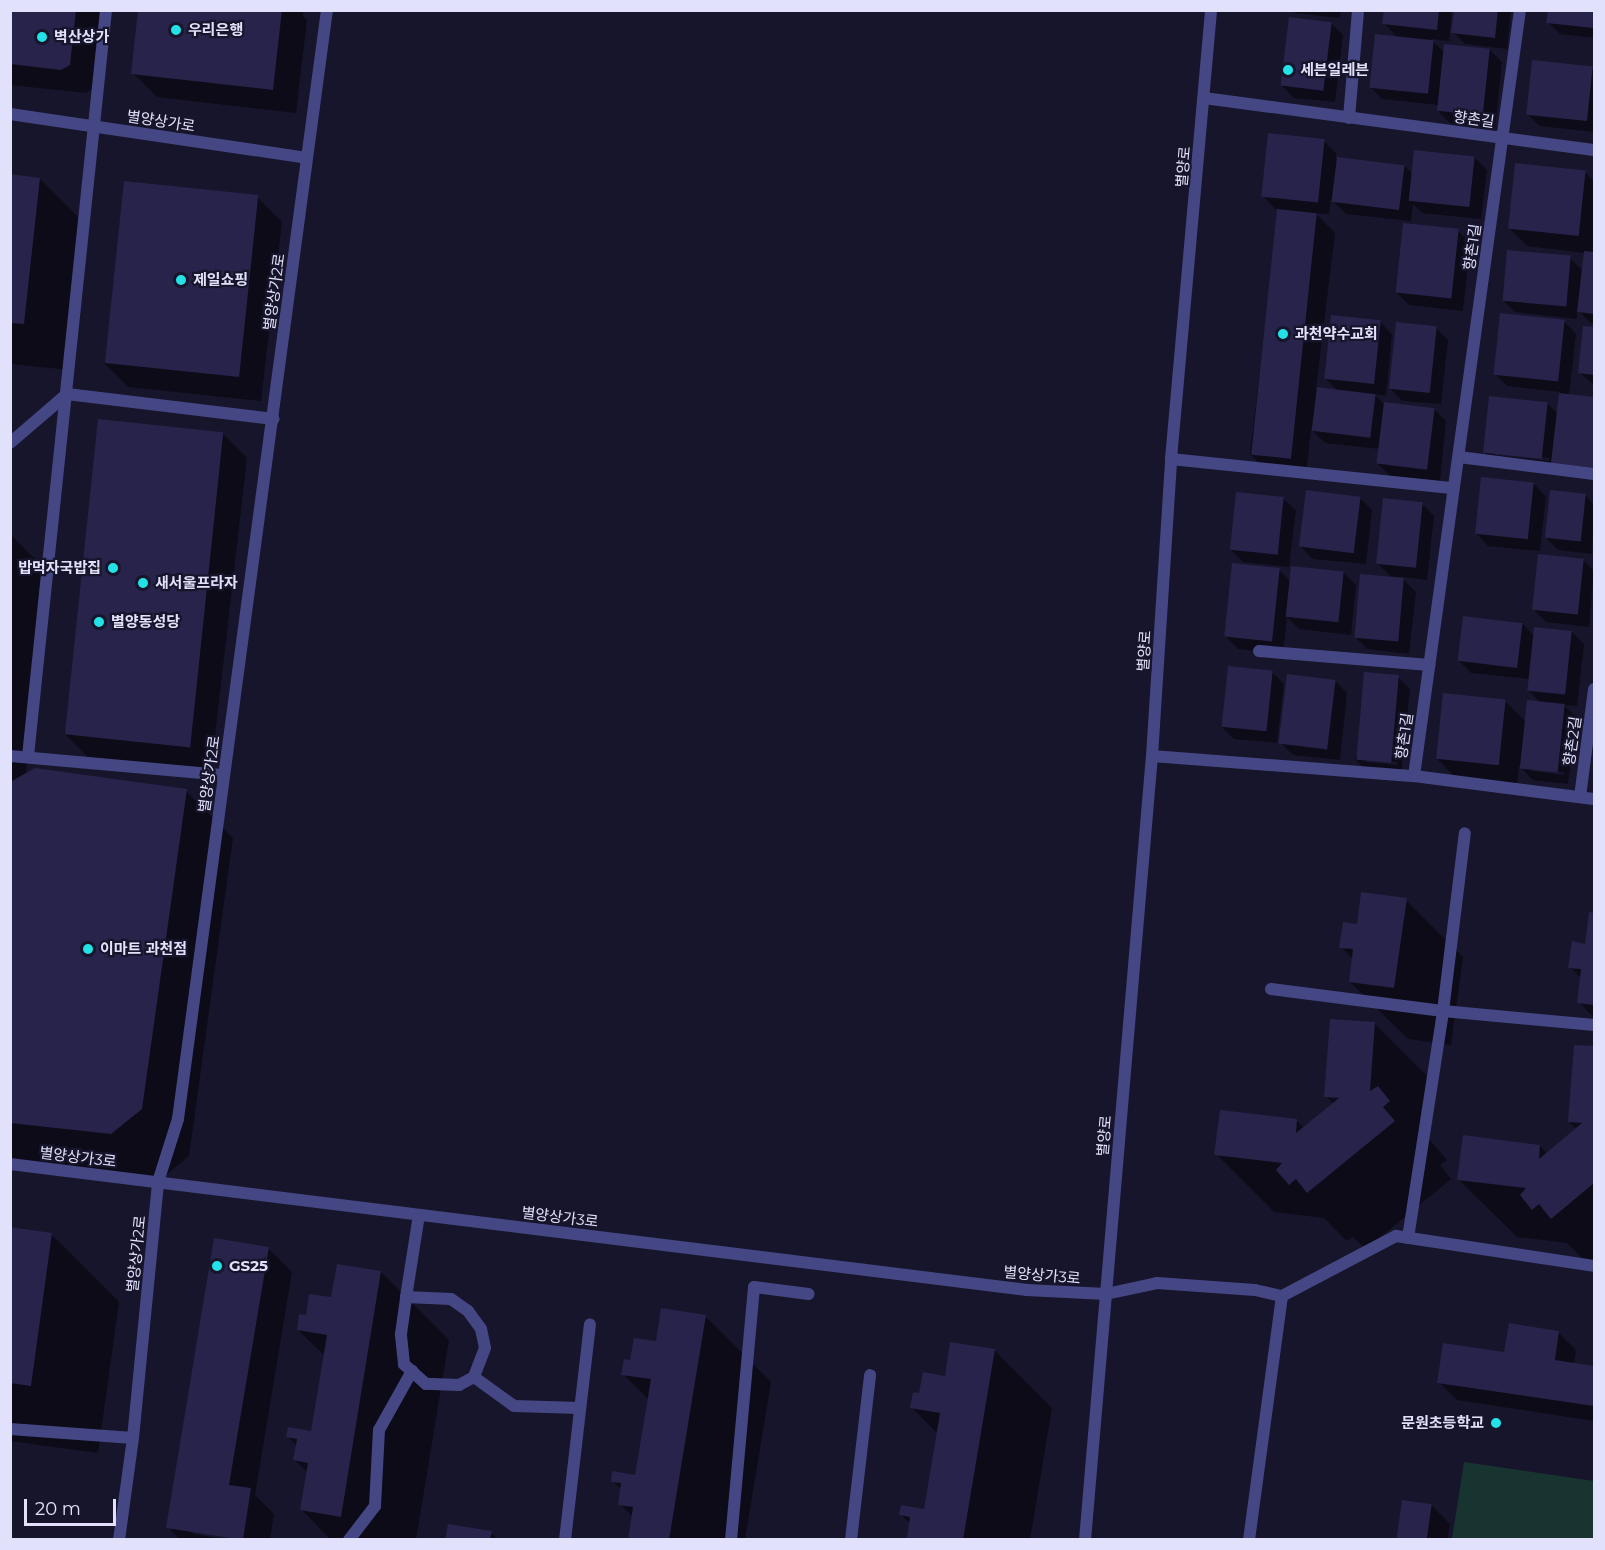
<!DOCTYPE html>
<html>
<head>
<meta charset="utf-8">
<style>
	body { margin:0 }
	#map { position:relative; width:1605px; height:1550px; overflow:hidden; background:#17152b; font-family:Montserrat,"Noto Sans KR",sans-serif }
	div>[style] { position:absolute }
	.green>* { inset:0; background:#183431 }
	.shadow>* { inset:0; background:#0007 }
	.building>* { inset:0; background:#27234a; transform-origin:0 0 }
	.service>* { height:12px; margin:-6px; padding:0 6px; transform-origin:6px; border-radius:6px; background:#454784 }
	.pedestrian>* { height:12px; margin:-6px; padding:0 6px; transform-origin:6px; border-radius:6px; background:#454784 }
	.minor>* { height:12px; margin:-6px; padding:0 6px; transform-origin:6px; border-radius:6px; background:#454784 }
	.tertiary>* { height:12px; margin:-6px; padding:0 6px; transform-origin:6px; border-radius:6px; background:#454784 }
	.dots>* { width:16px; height:16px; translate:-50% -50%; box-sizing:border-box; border:3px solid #17152b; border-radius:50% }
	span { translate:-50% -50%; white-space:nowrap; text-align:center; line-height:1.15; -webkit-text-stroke:4.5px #17152b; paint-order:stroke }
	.poi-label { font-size:15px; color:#e2e1fc; font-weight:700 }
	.left { translate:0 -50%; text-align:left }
	.right { translate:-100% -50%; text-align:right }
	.street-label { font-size:15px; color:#e2e1fc }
	.frame { position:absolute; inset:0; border:12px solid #e2e1fc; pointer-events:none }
	.scale { position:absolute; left:24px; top:1499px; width:92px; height:27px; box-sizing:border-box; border:3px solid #e2e1fc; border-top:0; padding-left:8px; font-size:18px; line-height:21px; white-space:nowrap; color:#e2e1fc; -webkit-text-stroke:4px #17152b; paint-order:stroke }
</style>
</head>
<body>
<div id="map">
	<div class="green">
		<i style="clip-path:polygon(1464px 1462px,1594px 1481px,1594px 1539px,1452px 1539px)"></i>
	</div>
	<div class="shadow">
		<i style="clip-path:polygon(10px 10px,102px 10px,93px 89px,86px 93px,10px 85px)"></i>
		<i style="clip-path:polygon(140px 10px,303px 10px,303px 16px,307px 20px,296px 113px,157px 97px,133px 73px)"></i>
		<i style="clip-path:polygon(1292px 10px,1341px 10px,1340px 18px,1295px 13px)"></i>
		<i style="clip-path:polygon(1385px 10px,1452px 10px,1449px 41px,1431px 39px,1444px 52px,1490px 50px,1502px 62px,1495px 128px,1450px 123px,1438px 111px,1438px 105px,1382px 99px,1370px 87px,1398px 38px,1384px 23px)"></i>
		<i style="clip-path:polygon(1455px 10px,1511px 10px,1507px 49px,1465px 44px,1453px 32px)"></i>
		<i style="clip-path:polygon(1549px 10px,1594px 10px,1594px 38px,1560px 34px,1548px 22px)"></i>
		<i style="clip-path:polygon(1331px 23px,1343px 35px,1335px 102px,1294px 98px,1282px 86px)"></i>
		<i style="clip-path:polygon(1593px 68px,1594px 132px,1540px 126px,1527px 114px)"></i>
		<i style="clip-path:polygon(1324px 141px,1336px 153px,1336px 159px,1404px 166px,1413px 174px,1475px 158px,1487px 170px,1481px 219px,1422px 213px,1413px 204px,1411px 221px,1346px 214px,1331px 199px,1329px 214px,1315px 213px,1335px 233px,1316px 389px,1338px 391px,1325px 378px,1380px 322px,1392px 334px,1386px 396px,1374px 394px,1383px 403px,1434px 409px,1446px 421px,1440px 481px,1390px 476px,1378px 464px,1380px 449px,1325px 443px,1311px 429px,1306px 476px,1268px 472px,1250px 454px,1279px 209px,1275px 209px,1263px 196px)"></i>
		<i style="clip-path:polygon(1585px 172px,1594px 182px,1594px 324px,1591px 323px,1577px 310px,1577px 319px,1515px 312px,1503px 300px,1570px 258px,1583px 271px,1585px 253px,1527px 246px,1509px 228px)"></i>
		<i style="clip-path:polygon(10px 176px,40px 179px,87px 226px,70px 370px,10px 364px)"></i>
		<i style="clip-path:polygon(258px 198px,282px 222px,261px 401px,128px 387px,104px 363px)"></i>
		<i style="clip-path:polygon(1458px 231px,1470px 243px,1463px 311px,1409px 305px,1397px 293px)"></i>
		<i style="clip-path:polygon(evenodd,1564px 321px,1576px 334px,1569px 395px,1594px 398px,1594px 478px,1496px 464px,1484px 452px,1547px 403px,1558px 414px,1560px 392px,1507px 386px,1495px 374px,1564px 321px,1495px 452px,1549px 458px,1549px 461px,1495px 455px,1495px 452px)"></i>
		<i style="clip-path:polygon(1436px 328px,1448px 340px,1441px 404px,1402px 401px,1390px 388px)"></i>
		<i style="clip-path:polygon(1584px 328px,1594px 329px,1594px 385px,1579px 372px)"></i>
		<i style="clip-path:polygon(223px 434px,247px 458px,211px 771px,88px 757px,64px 733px)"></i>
		<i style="clip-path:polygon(1534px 484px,1546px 496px,1540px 551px,1488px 546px,1476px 533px)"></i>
		<i style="clip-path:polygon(1586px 496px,1594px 505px,1592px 554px,1558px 550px,1546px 538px)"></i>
		<i style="clip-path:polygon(1360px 498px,1372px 510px,1366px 564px,1313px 559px,1301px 547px)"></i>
		<i style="clip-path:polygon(1284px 499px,1296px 511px,1289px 567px,1243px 562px,1231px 550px)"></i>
		<i style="clip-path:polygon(1422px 504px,1434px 516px,1427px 580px,1401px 577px,1416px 592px,1409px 654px,1367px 649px,1355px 637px,1392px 578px,1377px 563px)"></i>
		<i style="clip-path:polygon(10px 534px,49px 573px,26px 775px,186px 791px,233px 838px,189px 1156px,159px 1181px,10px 1165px)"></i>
		<i style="clip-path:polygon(1583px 560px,1594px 571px,1589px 627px,1546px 622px,1534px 610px)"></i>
		<i style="clip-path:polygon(1279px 570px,1291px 582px,1344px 573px,1356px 585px,1351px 635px,1299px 629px,1287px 617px,1283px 654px,1238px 649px,1226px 637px)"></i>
		<i style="clip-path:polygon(evenodd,1523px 624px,1534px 636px,1572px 632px,1584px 644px,1577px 706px,1564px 705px,1576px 717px,1568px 784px,1533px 780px,1519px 766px,1517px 784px,1455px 777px,1437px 759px,1506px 702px,1526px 722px,1541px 703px,1528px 690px,1530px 679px,1471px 673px,1459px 661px,1523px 624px,1532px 768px,1564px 772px,1564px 775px,1532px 771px,1532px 768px)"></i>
		<i style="clip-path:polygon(1272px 672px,1284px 684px,1277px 743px,1234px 739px,1222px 727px)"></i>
		<i style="clip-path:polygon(evenodd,1398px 677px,1410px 689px,1401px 774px,1367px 771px,1355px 759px,1398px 677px,1366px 759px,1397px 762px,1397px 765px,1366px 762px,1366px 759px)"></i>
		<i style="clip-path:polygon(1335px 681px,1347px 693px,1340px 760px,1293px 755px,1281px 743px)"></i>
		<i style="clip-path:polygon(1406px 900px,1463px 957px,1451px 1045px,1408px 1039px,1350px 982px,1353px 959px,1341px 947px,1358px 925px)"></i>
		<i style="clip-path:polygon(1591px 914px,1594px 914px,1594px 1018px,1579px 1002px,1582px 979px,1570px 967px,1586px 945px)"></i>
		<i style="clip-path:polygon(1375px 1024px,1432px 1081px,1429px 1139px,1447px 1160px,1440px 1165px,1451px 1179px,1366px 1249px,1353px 1237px,1347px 1241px,1324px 1218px,1274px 1212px,1216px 1154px,1297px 1121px,1304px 1128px,1334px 1104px,1326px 1096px)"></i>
		<i style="clip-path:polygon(1575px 1046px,1594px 1048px,1594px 1263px,1591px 1267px,1567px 1243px,1517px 1237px,1459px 1180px,1540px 1146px,1547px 1154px,1577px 1129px,1569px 1122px)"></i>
		<i style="clip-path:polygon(10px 1229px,51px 1234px,119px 1302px,98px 1453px,10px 1441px)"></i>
		<i style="clip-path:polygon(268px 1248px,292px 1272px,255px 1495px,274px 1514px,270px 1540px,248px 1540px,193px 1531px,193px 1534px,230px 1540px,180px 1540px,168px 1527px)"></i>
		<i style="clip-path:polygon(381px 1272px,449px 1340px,416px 1540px,331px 1540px,302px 1510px,308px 1473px,295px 1460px,297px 1446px,288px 1437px,312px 1432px,325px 1356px,298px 1330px,307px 1317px,332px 1299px)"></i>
		<i style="clip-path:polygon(706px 1317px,771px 1382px,745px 1540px,629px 1540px,633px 1517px,620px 1504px,622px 1490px,612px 1481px,637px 1476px,649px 1400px,623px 1374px,632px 1361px,657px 1343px)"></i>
		<i style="clip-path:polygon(1558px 1332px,1576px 1350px,1574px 1364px,1594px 1367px,1594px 1421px,1457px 1400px,1439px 1382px)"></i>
		<i style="clip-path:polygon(994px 1350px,1052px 1408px,1030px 1540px,910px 1540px,911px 1524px,901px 1515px,926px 1511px,938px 1434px,912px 1408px,920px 1395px)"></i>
		<i style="clip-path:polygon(1432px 1506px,1450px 1524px,1447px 1540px,1397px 1540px)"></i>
		<i style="clip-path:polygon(491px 1533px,498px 1540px,447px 1540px)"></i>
	</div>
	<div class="building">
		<i style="clip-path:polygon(10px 10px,76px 10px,70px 65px,61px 70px,10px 64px)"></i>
		<i style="clip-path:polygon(138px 10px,282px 10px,273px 90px,131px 74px)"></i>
		<i style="clip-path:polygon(1384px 10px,1439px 10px,1437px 30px,1382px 24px)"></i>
		<i style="clip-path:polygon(1454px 10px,1498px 10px,1495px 38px,1451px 33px)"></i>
		<i style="clip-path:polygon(1548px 10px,1594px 10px,1594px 28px,1546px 23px)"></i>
		<i style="left:1289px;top:17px;width:43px;height:69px;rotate:7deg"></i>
		<i style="left:1375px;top:34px;width:59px;height:54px;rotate:6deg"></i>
		<i style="left:1444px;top:44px;width:46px;height:67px;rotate:6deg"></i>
		<i style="left:1532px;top:60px;width:61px;height:55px;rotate:6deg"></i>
		<i style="left:1268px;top:133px;width:57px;height:64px;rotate:6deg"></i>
		<i style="left:1414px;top:150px;width:61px;height:51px;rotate:6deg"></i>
		<i style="left:1337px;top:157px;width:68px;height:45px;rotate:7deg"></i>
		<i style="left:1515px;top:163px;width:71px;height:66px;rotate:6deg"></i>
		<i style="clip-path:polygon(10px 174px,40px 178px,24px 324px,10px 323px)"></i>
		<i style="left:124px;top:181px;width:135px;height:183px;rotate:6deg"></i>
		<i style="left:1277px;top:209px;width:40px;height:247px;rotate:6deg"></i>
		<i style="left:1403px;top:223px;width:56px;height:70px;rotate:6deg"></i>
		<i style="left:1507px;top:250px;width:64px;height:51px;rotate:5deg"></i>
		<i style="clip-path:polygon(1584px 251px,1594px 252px,1594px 314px,1577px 312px)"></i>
		<i style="left:1500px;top:313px;width:65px;height:62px;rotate:6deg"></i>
		<i style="left:1331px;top:315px;width:50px;height:64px;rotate:6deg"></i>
		<i style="left:1396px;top:322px;width:41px;height:67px;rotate:6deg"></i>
		<i style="clip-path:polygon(1583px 326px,1594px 327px,1594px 375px,1578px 373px)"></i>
		<i style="left:1317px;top:387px;width:59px;height:44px;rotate:7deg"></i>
		<i style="clip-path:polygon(1559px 393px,1594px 397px,1594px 468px,1551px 463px)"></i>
		<i style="left:1489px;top:396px;width:59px;height:57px;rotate:6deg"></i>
		<i style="left:1384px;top:402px;width:51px;height:62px;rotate:7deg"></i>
		<i style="left:98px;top:419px;width:126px;height:317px;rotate:6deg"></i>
		<i style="left:1481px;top:477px;width:53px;height:57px;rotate:6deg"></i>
		<i style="left:1306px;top:490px;width:55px;height:57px;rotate:7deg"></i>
		<i style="left:1550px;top:490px;width:36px;height:48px;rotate:6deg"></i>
		<i style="left:1236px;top:492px;width:48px;height:58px;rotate:6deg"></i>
		<i style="left:1383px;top:498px;width:40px;height:66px;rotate:6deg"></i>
		<i style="left:1538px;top:554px;width:46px;height:56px;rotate:6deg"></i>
		<i style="left:1232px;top:563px;width:48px;height:74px;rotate:6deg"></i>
		<i style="left:1291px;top:566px;width:53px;height:51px;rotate:6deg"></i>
		<i style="left:1360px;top:574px;width:44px;height:64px;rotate:5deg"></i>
		<i style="left:1463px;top:616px;width:60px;height:45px;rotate:7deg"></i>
		<i style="left:1534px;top:627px;width:38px;height:64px;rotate:6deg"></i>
		<i style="left:1228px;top:666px;width:45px;height:61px;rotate:6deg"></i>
		<i style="left:1364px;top:672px;width:35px;height:88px;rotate:5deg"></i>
		<i style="left:1287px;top:674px;width:49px;height:70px;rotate:7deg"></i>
		<i style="left:1443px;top:693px;width:63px;height:66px;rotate:6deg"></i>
		<i style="left:1527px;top:700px;width:38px;height:69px;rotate:6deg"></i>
		<i style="clip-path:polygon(35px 768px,187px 789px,142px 1109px,111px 1134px,10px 1123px,10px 782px)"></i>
		<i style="clip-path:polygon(1361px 892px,1407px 898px,1394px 988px,1349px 982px,1353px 949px,1339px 948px,1343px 922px,1357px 924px)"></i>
		<i style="clip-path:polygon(1589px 912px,1594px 913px,1594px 1005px,1577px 1003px,1581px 969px,1568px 968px,1572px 941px,1585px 944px)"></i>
		<i style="clip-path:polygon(1330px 1019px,1375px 1022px,1370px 1091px,1378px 1086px,1390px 1101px,1383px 1107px,1395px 1121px,1307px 1193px,1296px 1179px,1289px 1185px,1276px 1170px,1282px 1163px,1214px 1155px,1220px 1110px,1297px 1119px,1296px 1133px,1339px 1098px,1324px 1097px)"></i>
		<i style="clip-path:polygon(1574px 1045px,1594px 1046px,1594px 1183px,1551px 1219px,1539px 1204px,1532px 1210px,1520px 1195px,1526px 1188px,1457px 1180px,1463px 1135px,1540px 1145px,1539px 1159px,1582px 1123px,1568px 1122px)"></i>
		<i style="clip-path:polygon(10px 1227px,52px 1233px,31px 1386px,10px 1383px)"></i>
		<i style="clip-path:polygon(214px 1238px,269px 1247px,229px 1485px,251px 1488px,243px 1540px,166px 1528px)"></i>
		<i style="clip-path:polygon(337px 1264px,381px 1271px,341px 1517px,300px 1510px,308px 1463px,293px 1460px,297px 1439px,286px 1437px,288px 1427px,311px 1431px,327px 1335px,297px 1330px,299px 1314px,306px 1315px,309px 1294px,331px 1297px)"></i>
		<i style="clip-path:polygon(661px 1308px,706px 1315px,669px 1540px,628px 1540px,633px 1507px,618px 1505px,621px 1483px,611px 1482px,612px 1471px,635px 1475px,651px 1379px,621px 1375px,624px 1359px,630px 1360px,634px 1338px,656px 1341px)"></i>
		<i style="clip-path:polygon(1509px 1323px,1559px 1331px,1555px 1360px,1594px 1366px,1594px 1406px,1437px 1383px,1443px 1343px,1504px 1352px)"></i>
		<i style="clip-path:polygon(950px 1342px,995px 1349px,963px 1540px,907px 1538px,910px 1517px,899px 1515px,901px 1505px,924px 1509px,940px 1413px,910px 1408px,913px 1392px,919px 1393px,923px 1372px,945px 1376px)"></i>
		<i style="left:1402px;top:1500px;width:30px;height:40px;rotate:8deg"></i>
		<i style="clip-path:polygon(448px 1524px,492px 1531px,490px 1540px,445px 1540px)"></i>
	</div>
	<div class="service">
		<i style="left:1271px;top:989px;width:173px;rotate:7.3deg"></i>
		<i style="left:1443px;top:1011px;width:152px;rotate:5.3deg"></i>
		<i style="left:1408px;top:1238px;width:230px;rotate:-81.2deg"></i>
		<i style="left:1443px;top:1011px;width:179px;rotate:-83deg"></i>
		<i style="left:406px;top:1297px;width:45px;rotate:2.5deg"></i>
		<i style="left:451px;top:1299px;width:21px;rotate:35deg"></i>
		<i style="left:468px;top:1311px;width:22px;rotate:54deg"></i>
		<i style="left:481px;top:1329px;width:19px;rotate:78deg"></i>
		<i style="left:485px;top:1348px;width:31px;rotate:111deg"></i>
		<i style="left:474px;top:1377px;width:17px;rotate:152deg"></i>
		<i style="left:459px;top:1385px;width:33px;rotate:-178deg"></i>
		<i style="left:426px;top:1384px;width:30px;rotate:-138deg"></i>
		<i style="left:404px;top:1364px;width:30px;rotate:-96deg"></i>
		<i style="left:401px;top:1334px;width:37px;rotate:-82deg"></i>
		<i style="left:406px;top:1297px;width:83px;rotate:-81deg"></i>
		<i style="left:474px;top:1377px;width:49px;rotate:35.9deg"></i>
		<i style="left:514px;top:1406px;width:66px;rotate:1.7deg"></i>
		<i style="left:349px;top:1540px;width:43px;rotate:-52.6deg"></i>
		<i style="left:375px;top:1506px;width:76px;rotate:-87deg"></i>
		<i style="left:379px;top:1430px;width:68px;rotate:-60.8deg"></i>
		<i style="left:565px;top:1540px;width:217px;rotate:-83.4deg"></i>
		<i style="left:731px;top:1540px;width:254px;rotate:-84.8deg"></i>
		<i style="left:754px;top:1287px;width:55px;rotate:7.3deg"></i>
		<i style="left:851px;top:1540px;width:166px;rotate:-83.4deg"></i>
	</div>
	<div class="pedestrian">
		<i style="left:1459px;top:457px;width:136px;rotate:7.2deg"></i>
		<i style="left:1171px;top:459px;width:284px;rotate:5.9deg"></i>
		<i style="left:10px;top:756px;width:215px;rotate:5.1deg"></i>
		<i style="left:28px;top:756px;width:750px;rotate:-84.03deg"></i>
		<i style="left:1152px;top:756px;width:263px;rotate:4.4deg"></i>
		<i style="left:10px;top:1429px;width:123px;rotate:4.2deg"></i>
	</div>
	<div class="minor">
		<i style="left:1520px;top:10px;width:773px;rotate:97.88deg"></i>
		<i style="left:1414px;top:776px;width:181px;rotate:7.3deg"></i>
		<i style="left:1204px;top:98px;width:393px;rotate:7.6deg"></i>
		<i style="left:1349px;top:118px;width:108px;rotate:-85.2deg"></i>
		<i style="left:10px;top:443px;width:75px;rotate:-40.7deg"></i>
		<i style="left:67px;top:394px;width:208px;rotate:6.9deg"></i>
		<i style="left:1259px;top:651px;width:171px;rotate:4.7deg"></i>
		<i style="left:1580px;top:797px;width:109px;rotate:-82.6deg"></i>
		<i style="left:10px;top:1164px;width:1025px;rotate:7.06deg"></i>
		<i style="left:1027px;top:1290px;width:79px;rotate:2.9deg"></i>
		<i style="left:1106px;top:1294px;width:52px;rotate:-12.2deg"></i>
		<i style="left:1157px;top:1283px;width:98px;rotate:4.1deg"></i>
		<i style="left:1255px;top:1290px;width:28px;rotate:13deg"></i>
		<i style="left:1282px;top:1296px;width:129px;rotate:-27.8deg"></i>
		<i style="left:1396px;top:1236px;width:200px;rotate:8.6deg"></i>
		<i style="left:119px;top:1540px;width:103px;rotate:-82.2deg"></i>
		<i style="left:133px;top:1438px;width:257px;rotate:-84.4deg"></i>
		<i style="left:158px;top:1182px;width:66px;rotate:-72.4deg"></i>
		<i style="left:178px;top:1119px;width:1119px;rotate:-82.35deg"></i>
		<i style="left:1249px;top:1540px;width:246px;rotate:-82.3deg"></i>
	</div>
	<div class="tertiary">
		<i style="left:10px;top:114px;width:300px;rotate:8.4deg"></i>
		<i style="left:1085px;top:1540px;width:787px;rotate:-85.12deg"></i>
		<i style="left:1152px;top:756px;width:298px;rotate:-86.3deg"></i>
		<i style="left:1171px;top:459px;width:451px;rotate:-84.9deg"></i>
	</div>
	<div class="dots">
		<i style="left:176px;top:30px;background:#22e2e7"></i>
		<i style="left:42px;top:37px;background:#22e2e7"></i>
		<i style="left:1288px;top:70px;background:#22e2e7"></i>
		<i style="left:181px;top:280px;background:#22e2e7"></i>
		<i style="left:1283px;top:334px;background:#22e2e7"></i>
		<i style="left:113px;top:568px;background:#22e2e7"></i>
		<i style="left:143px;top:583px;background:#22e2e7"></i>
		<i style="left:99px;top:622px;background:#22e2e7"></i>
		<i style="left:88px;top:949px;background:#22e2e7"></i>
		<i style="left:217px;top:1266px;background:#22e2e7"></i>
		<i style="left:1496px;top:1423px;background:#22e2e7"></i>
	</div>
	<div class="poi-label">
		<span class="left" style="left:188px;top:30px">우리은행</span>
		<span class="left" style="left:54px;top:37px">벽산상가</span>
		<span class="left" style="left:1300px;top:70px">세븐일레븐</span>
		<span class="left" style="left:193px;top:280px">제일쇼핑</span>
		<span class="left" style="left:1295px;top:334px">과천약수교회</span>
		<span class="right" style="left:101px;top:568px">밥먹자국밥집</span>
		<span class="left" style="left:155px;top:583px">새서울프라자</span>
		<span class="left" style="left:111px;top:622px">별양동성당</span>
		<span class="left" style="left:100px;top:949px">이마트 과천점</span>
		<span class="left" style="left:229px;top:1266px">GS25</span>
		<span class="right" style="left:1484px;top:1423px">문원초등학교</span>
	</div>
	<div class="street-label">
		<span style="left:1474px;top:119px;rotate:8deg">향촌길</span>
		<span style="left:161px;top:121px;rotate:9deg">별양상가로</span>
		<span style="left:1183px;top:167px;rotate:-85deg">별양로</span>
		<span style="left:1472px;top:247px;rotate:-82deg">향촌1길</span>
		<span style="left:274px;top:292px;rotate:-82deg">별양상가2로</span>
		<span style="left:1144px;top:651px;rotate:-86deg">별양로</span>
		<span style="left:1404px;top:736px;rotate:-82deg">향촌1길</span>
		<span style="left:1572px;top:741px;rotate:-82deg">향촌2길</span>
		<span style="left:209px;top:774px;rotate:-82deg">별양상가2로</span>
		<span style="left:1104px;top:1136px;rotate:-85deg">별양로</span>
		<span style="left:78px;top:1157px;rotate:7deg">별양상가3로</span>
		<span style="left:560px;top:1217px;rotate:7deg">별양상가3로</span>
		<span style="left:136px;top:1254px;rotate:-84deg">별양상가2로</span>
		<span style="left:1042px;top:1275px;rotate:5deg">별양상가3로</span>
	</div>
	<div class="frame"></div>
	<div class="scale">20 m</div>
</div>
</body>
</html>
